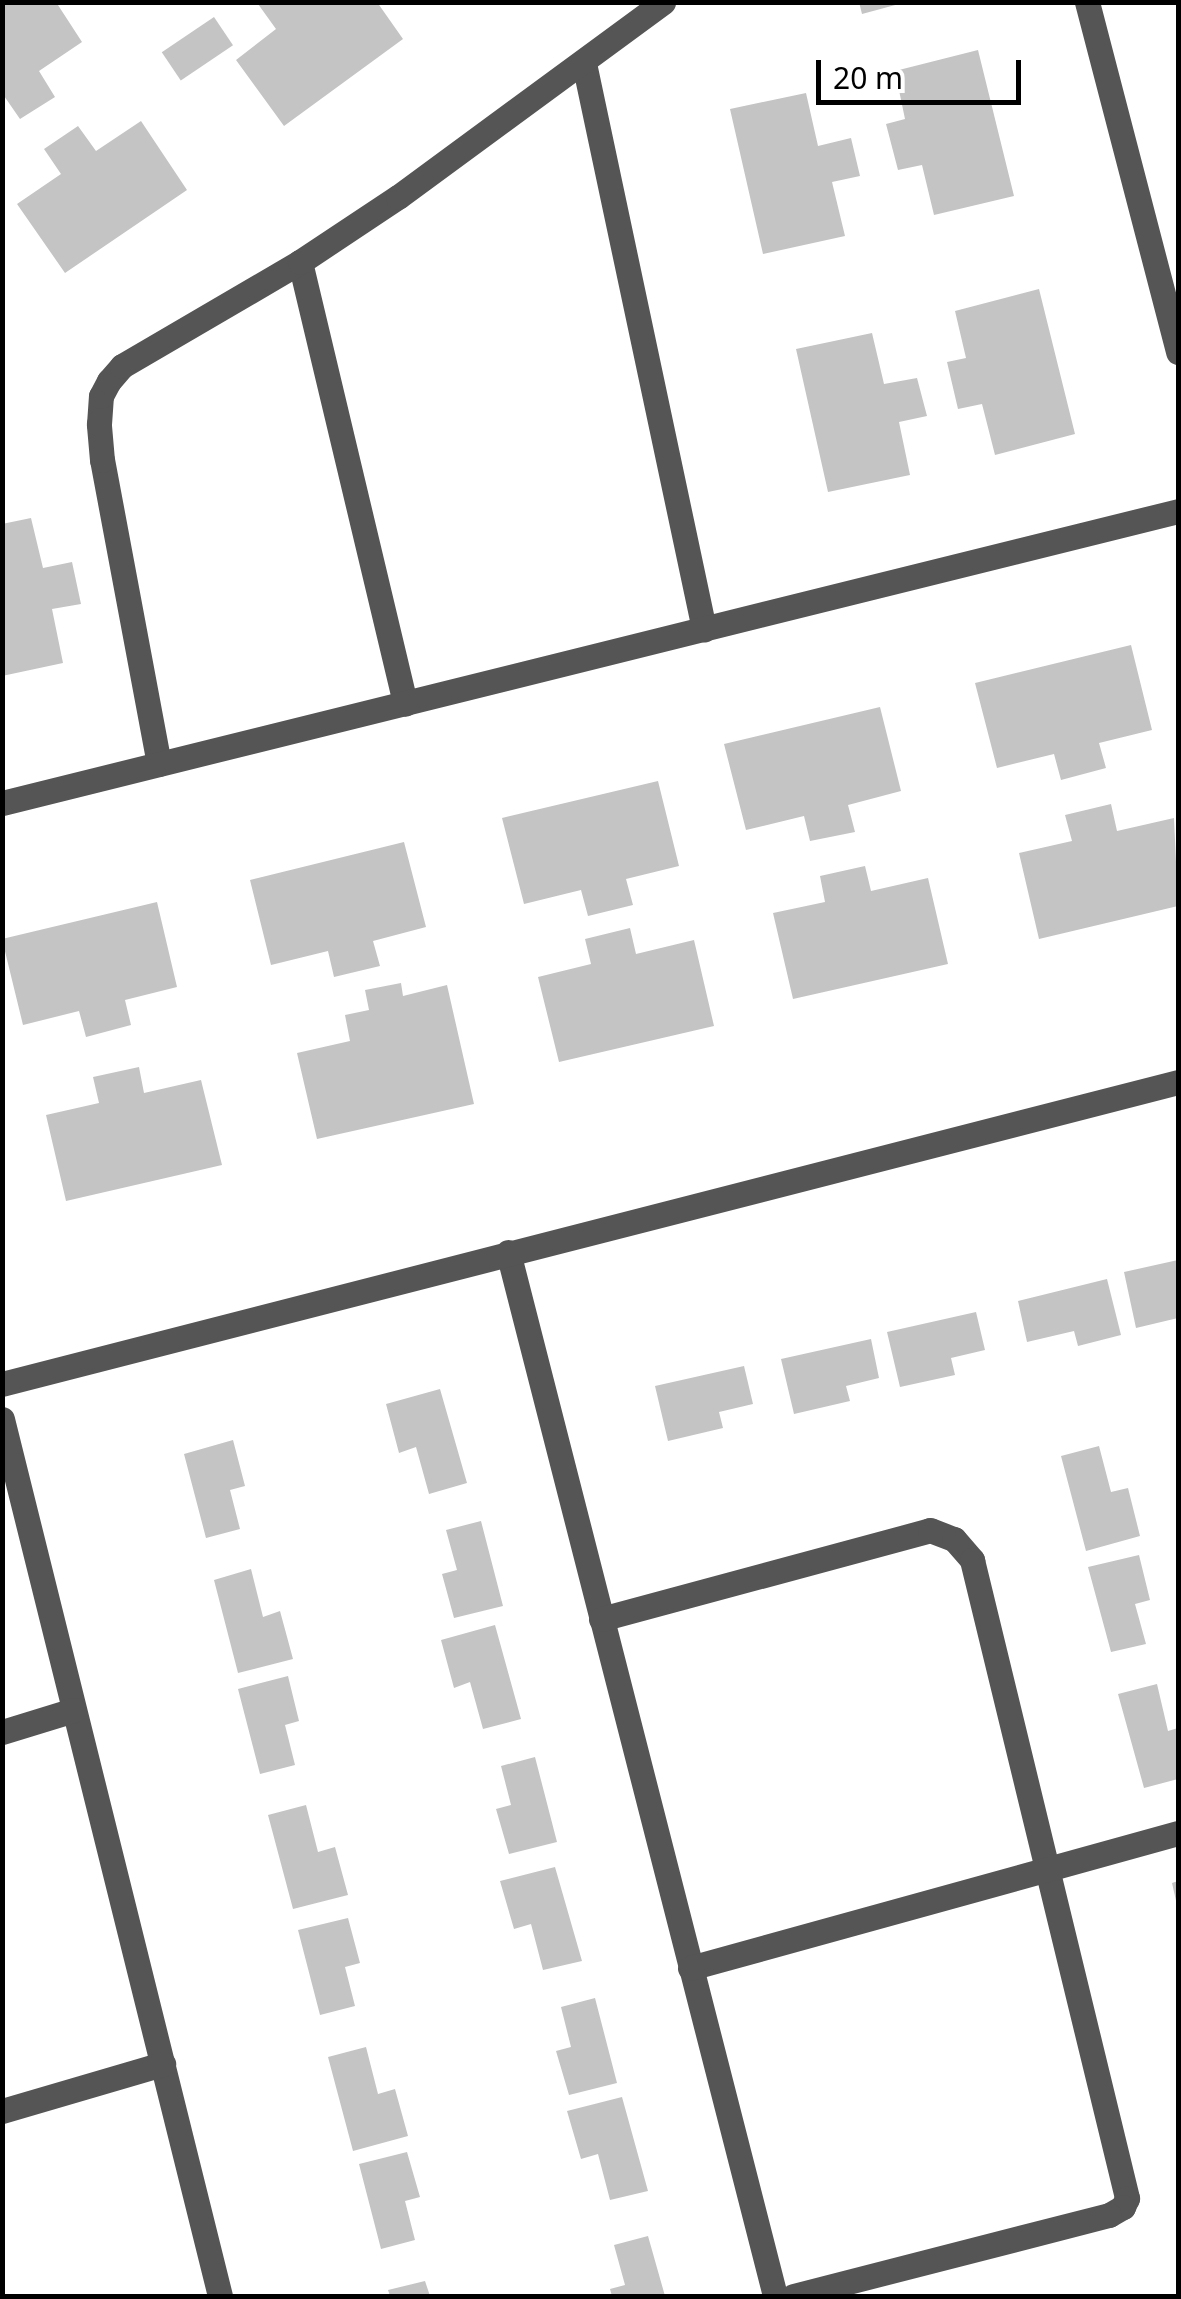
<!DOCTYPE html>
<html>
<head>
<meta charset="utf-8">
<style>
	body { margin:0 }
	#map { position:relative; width:1181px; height:2299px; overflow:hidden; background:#fff; font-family:"Noto Sans",sans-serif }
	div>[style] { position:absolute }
	.building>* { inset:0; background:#c4c4c4; transform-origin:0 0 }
	.minor>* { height:25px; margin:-12.5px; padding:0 12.5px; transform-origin:12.5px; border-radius:12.5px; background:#555 }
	span { translate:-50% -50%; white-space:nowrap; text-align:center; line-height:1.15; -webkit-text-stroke:9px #fff; paint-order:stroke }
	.frame { position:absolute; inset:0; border:5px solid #000; pointer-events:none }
	.scale { position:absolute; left:816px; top:60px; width:205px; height:45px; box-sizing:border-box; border:5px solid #000; border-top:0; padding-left:12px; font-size:30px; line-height:35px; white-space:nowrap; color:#000; -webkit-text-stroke:8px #fff; paint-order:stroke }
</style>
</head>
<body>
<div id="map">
	<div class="building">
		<i style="clip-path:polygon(2px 2px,56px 2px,82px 42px,39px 71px,55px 97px,20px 119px,2px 93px)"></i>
		<i style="clip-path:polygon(310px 2px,377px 2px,403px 39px,284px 126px,236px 60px,276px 29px,258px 4px)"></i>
		<i style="clip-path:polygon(859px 2px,899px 2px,899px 4px,862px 14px)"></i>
		<i style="left:214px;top:17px;width:34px;height:63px;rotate:56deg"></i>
		<i style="clip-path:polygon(978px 50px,1014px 196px,934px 215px,922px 165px,898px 170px,886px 124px,905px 119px,895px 71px)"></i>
		<i style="clip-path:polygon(806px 93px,818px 146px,851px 138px,860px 176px,832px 182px,845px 236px,763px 254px,730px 109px)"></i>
		<i style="clip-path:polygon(141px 121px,187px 190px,65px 273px,17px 204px,61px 174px,44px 149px,78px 126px,96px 151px)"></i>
		<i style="clip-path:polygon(1039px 289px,1075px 434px,995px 455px,982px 404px,958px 409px,947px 362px,966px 358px,955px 311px)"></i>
		<i style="clip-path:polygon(872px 333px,884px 384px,917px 378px,927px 416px,899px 422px,910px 475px,828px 492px,796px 349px)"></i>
		<i style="clip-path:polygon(31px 518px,43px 568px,72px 562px,81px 604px,52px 609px,63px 663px,2px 676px,2px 524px)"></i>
		<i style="clip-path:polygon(1131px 645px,1152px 730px,1099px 743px,1106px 768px,1061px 780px,1054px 754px,997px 768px,975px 683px)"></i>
		<i style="clip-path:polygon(880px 707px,901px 791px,848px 805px,855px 832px,810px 841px,804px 816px,746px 830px,724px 744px)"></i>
		<i style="clip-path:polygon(658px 781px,679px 866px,626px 879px,633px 905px,588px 916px,581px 890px,524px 904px,502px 818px)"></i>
		<i style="clip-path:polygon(1111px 804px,1117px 831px,1174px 818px,1178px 906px,1039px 939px,1019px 853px,1072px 841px,1065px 815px)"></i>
		<i style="clip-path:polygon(404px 842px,426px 927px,373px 941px,380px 966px,334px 977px,328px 951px,271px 965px,250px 880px)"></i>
		<i style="clip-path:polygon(865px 866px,871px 891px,928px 878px,948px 964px,793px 999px,773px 913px,825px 902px,820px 876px)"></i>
		<i style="clip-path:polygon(157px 902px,177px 987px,125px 1000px,131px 1025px,86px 1037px,79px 1011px,23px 1025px,2px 939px)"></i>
		<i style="clip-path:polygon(630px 928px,636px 954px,694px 940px,714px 1026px,559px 1062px,538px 977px,591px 964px,585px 939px)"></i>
		<i style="clip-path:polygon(401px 983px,403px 996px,447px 985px,474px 1104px,317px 1139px,297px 1053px,350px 1041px,345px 1015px,369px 1010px,365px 990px)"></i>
		<i style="clip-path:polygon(139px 1067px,144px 1093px,201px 1080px,222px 1165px,66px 1201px,46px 1115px,99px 1103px,93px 1077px)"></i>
		<i style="clip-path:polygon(1178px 1260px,1178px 1318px,1136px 1328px,1124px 1272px)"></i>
		<i style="clip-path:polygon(1107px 1279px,1121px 1335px,1078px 1346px,1074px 1331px,1027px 1342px,1018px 1301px)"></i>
		<i style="clip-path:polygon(976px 1312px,985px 1350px,951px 1358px,955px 1375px,900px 1387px,887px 1332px)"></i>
		<i style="clip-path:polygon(871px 1339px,879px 1378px,846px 1386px,850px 1401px,794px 1414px,781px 1359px)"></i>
		<i style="clip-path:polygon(744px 1366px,753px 1404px,719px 1412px,723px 1428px,668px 1441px,655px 1386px)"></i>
		<i style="clip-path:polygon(440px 1389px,467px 1483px,429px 1494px,416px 1447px,399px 1453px,386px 1404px)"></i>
		<i style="clip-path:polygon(233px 1440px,245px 1486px,230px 1490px,240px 1529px,206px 1538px,184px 1454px)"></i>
		<i style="clip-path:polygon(1099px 1446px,1111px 1492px,1128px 1488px,1140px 1536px,1086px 1551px,1061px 1456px)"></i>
		<i style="clip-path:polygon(481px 1521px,503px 1606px,454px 1618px,442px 1574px,457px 1570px,446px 1530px)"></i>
		<i style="clip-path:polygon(1139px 1555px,1150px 1600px,1135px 1604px,1146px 1644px,1111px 1652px,1088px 1567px)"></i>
		<i style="clip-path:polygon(251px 1569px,263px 1617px,280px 1611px,293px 1659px,238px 1673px,214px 1580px)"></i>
		<i style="clip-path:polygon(495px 1625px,521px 1719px,483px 1729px,470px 1682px,454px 1688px,441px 1640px)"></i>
		<i style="clip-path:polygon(288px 1676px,299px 1721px,285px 1725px,295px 1765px,260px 1774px,238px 1689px)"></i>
		<i style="clip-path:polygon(1157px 1684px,1168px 1731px,1178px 1728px,1178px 1779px,1144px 1788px,1118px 1694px)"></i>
		<i style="clip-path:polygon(535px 1757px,557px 1842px,509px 1854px,496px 1809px,511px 1805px,501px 1766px)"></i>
		<i style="clip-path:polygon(306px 1805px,318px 1852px,335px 1847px,348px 1895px,293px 1909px,268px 1815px)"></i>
		<i style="clip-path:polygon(555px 1867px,582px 1961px,543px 1970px,531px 1924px,514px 1929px,500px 1881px)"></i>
		<i style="clip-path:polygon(1178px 1881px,1178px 1905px,1177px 1905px,1172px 1883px)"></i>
		<i style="clip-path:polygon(348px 1918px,360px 1963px,345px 1967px,355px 2006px,320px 2015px,298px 1930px)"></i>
		<i style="clip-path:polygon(595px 1998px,617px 2083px,569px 2095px,556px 2051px,571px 2047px,561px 2007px)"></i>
		<i style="clip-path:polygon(366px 2047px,378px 2094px,395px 2089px,408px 2136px,353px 2151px,328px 2057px)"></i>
		<i style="clip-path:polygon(622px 2097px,648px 2191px,610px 2200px,598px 2154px,581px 2159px,567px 2111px)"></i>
		<i style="clip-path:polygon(407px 2152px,420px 2197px,405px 2201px,415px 2240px,381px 2249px,359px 2164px)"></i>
		<i style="clip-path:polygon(648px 2236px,665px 2296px,612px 2296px,610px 2289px,625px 2285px,614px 2245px)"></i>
		<i style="clip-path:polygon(425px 2281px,430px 2296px,390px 2296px,388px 2290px)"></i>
	</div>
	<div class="minor">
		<i style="left:1087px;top:2px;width:362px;rotate:75.4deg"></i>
		<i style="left:584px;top:63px;width:579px;rotate:78.03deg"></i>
		<i style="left:300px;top:262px;width:454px;rotate:76.6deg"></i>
		<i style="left:159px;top:764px;width:309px;rotate:-100.6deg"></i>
		<i style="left:102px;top:460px;width:36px;rotate:-95deg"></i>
		<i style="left:99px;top:424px;width:28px;rotate:-86deg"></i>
		<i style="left:101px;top:396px;width:17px;rotate:-62deg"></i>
		<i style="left:109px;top:381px;width:20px;rotate:-49deg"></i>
		<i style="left:122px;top:366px;width:206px;rotate:-30.3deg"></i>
		<i style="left:300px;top:262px;width:118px;rotate:-33.6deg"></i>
		<i style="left:398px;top:197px;width:329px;rotate:-36.3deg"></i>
		<i style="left:2px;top:803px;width:1212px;rotate:-13.94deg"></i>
		<i style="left:508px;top:1252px;width:1078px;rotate:75.65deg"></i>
		<i style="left:2px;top:1384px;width:1214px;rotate:-14.4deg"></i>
		<i style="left:2px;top:1419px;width:904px;rotate:76.04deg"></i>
		<i style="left:601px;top:1619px;width:341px;rotate:-15.1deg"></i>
		<i style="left:930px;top:1530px;width:26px;rotate:21deg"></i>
		<i style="left:954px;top:1539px;width:28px;rotate:49deg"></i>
		<i style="left:972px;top:1560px;width:657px;rotate:76.34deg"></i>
		<i style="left:1127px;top:2198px;width:10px;rotate:114deg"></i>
		<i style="left:1123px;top:2207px;width:16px;rotate:150deg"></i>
		<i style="left:1109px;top:2215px;width:326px;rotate:165.6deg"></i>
		<i style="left:2px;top:1732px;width:75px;rotate:-17deg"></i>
		<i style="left:690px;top:1968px;width:506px;rotate:-15.46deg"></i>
		<i style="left:2px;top:2111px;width:168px;rotate:-16.3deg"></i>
	</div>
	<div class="frame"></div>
	<div class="scale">20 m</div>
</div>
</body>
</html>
